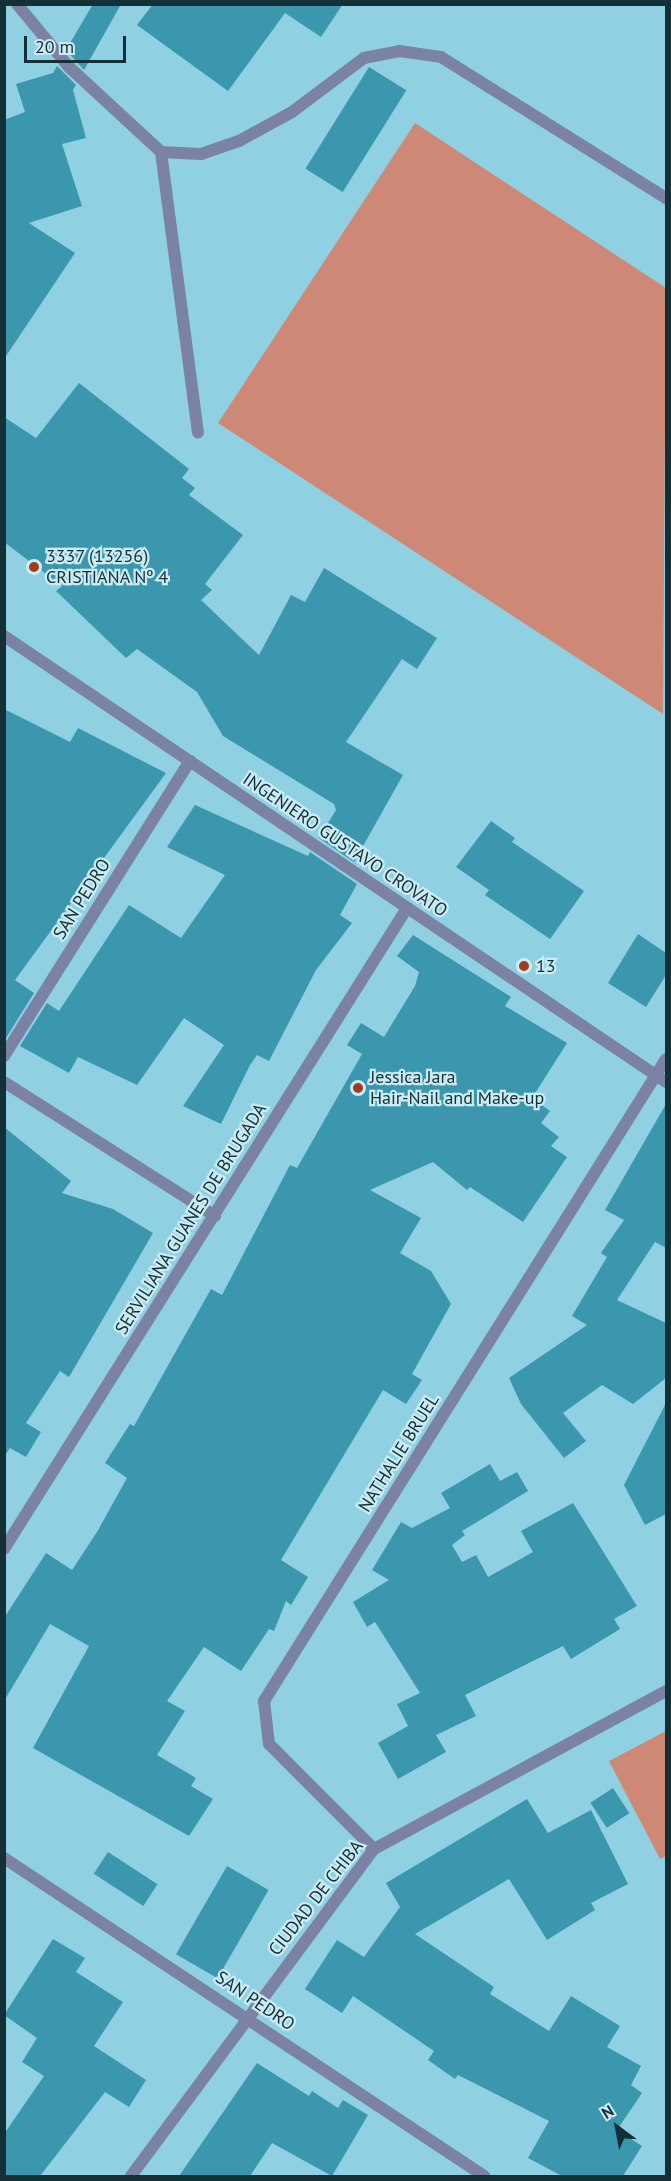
<!DOCTYPE html>
<html>
<head>
<meta charset="utf-8">
<style>
	body { margin:0 }
	#map { position:relative; width:671px; height:2181px; overflow:hidden; background:#8fd1e3; font-family:"PT Sans",sans-serif }
	div>[style] { position:absolute }
	.green>* { inset:0; background:#cd8976 }
	.building>* { inset:0; background:#3b97ad; transform-origin:0 0 }
	.lane>* { height:12px; margin:-6px; padding:0 6px; transform-origin:6px; border-radius:6px; background:#7c82a4 }
	.street>* { height:12px; margin:-6px; padding:0 6px; transform-origin:6px; border-radius:6px; background:#7c82a4 }
	.dots>* { width:16px; height:16px; translate:-50% -50%; box-sizing:border-box; border:3px solid #ccecf5; border-radius:50% }
	span { translate:-50% -50%; white-space:nowrap; text-align:center; line-height:1.15; -webkit-text-stroke:4.5px #ccecf5; paint-order:stroke }
	.poi-label { font-size:18px; color:#143036 }
	.left { translate:0 -50%; text-align:left }
	.street-label { font-size:18px; color:#143036 }
	.frame { position:absolute; inset:0; border:6px solid #143036; pointer-events:none }
	.north { position:absolute; left:587px; top:2097px; width:60px; height:60px; -webkit-text-stroke:4px #ccecf5; paint-order:stroke; rotate:328deg; font-size:16px; font-weight:700; line-height:24px; text-align:center; color:#143036 }
	.north::after { content:''; display:block; margin:auto; width:21px; height:27px; background:#143036; clip-path:polygon(50% 0,100% 100%,50% 72%,0 100%) }
	.scale { position:absolute; left:24px; top:36px; width:102px; height:27px; box-sizing:border-box; border:3px solid #143036; border-top:0; padding-left:8px; font-size:18px; line-height:21px; white-space:nowrap; color:#143036; -webkit-text-stroke:4px #ccecf5; paint-order:stroke }
</style>
</head>
<body>
<div id="map">
	<div class="green">
		<i style="clip-path:polygon(415px 123px,666px 288px,663px 714px,218px 423px)"></i>
		<i style="clip-path:polygon(666px 1731px,666px 1856px,660px 1859px,609px 1761px)"></i>
	</div>
	<div class="building">
		<i style="clip-path:polygon(93px 4px,120px 6px,84px 70px,66px 50px)"></i>
		<i style="clip-path:polygon(153px 4px,343px 4px,321px 37px,285px 13px,228px 91px,137px 25px)"></i>
		<i style="clip-path:polygon(57px 66px,76px 85px,73px 90px,86px 138px,62px 144px,82px 206px,29px 223px,75px 253px,4px 359px,4px 120px,25px 112px,16px 84px,53px 73px)"></i>
		<i style="left:369px;top:67px;width:44px;height:120px;rotate:32deg"></i>
		<i style="clip-path:polygon(79px 383px,189px 469px,182px 478px,195px 488px,189px 495px,243px 535px,205px 584px,212px 590px,201px 600px,259px 655px,291px 595px,305px 602px,324px 568px,437px 638px,417px 669px,402px 659px,346px 742px,403px 775px,354px 862px,319px 838px,336px 810px,334px 804px,223px 736px,197px 692px,137px 649px,126px 658px,56px 591px,62px 586px,4px 542px,4px 417px,36px 438px)"></i>
		<i style="clip-path:polygon(4px 709px,70px 742px,78px 728px,166px 773px,15px 980px,34px 993px,6px 1038px)"></i>
		<i style="clip-path:polygon(195px 805px,308px 856px,310px 852px,357px 884px,340px 915px,352px 923px,316px 970px,269px 1061px,257px 1055px,250px 1065px,221px 1124px,183px 1106px,224px 1045px,184px 1018px,137px 1085px,78px 1057px,69px 1073px,20px 1046px,47px 1003px,59px 1011px,129px 905px,181px 938px,225px 875px,167px 847px)"></i>
		<i style="clip-path:polygon(491px 821px,515px 838px,512px 842px,584px 891px,550px 939px,485px 895px,489px 890px,456px 867px)"></i>
		<i style="clip-path:polygon(638px 934px,666px 953px,666px 975px,646px 1007px,608px 983px)"></i>
		<i style="clip-path:polygon(413px 935px,511px 997px,505px 1006px,567px 1043px,532px 1098px,550px 1111px,541px 1123px,559px 1137px,551px 1146px,567px 1157px,523px 1222px,470px 1187px,467px 1190px,433px 1162px,370px 1190px,421px 1218px,400px 1253px,431px 1271px,451px 1304px,412px 1374px,422px 1380px,406px 1404px,383px 1390px,281px 1560px,308px 1577px,291px 1605px,286px 1601px,274px 1631px,269px 1629px,241px 1671px,204px 1647px,167px 1701px,185px 1711px,157px 1755px,196px 1778px,191px 1786px,213px 1799px,189px 1836px,33px 1748px,89px 1646px,50px 1624px,4px 1701px,4px 1618px,46px 1553px,72px 1570px,97px 1532px,127px 1478px,105px 1463px,130px 1424px,134px 1426px,211px 1289px,222px 1295px,290px 1165px,297px 1168px,362px 1054px,347px 1045px,361px 1023px,384px 1037px,415px 986px,419px 972px,397px 956px)"></i>
		<i style="clip-path:polygon(666px 1104px,666px 1248px,655px 1242px,617px 1300px,666px 1323px,666px 1378px,633px 1404px,602px 1385px,563px 1413px,586px 1441px,564px 1458px,521px 1404px,509px 1378px,587px 1325px,572px 1316px,607px 1257px,601px 1253px,624px 1220px,605px 1210px)"></i>
		<i style="clip-path:polygon(4px 1127px,71px 1181px,62px 1193px,113px 1209px,153px 1233px,69px 1377px,60px 1371px,26px 1423px,41px 1432px,26px 1457px,10px 1448px,4px 1457px)"></i>
		<i style="clip-path:polygon(666px 1403px,666px 1514px,645px 1525px,624px 1485px)"></i>
		<i style="clip-path:polygon(490px 1464px,500px 1481px,517px 1472px,528px 1491px,462px 1531px,465px 1535px,452px 1545px,462px 1562px,476px 1555px,488px 1577px,533px 1552px,521px 1531px,573px 1503px,637px 1606px,614px 1619px,620px 1629px,571px 1659px,563px 1646px,465px 1695px,476px 1716px,436px 1735px,446px 1752px,398px 1779px,378px 1743px,408px 1726px,397px 1704px,420px 1693px,375px 1622px,367px 1627px,353px 1602px,389px 1580px,372px 1570px,401px 1522px,412px 1528px,450px 1508px,441px 1493px)"></i>
		<i style="left:613px;top:1788px;width:30px;height:27px;rotate:57deg"></i>
		<i style="clip-path:polygon(527px 1799px,548px 1833px,591px 1810px,628px 1884px,591px 1903px,595px 1910px,547px 1940px,509px 1879px,415px 1934px,494px 1987px,490px 1994px,549px 2031px,571px 1996px,620px 2026px,607px 2047px,641px 2066px,631px 2085px,642px 2093px,617px 2130px,642px 2146px,623px 2176px,562px 2176px,528px 2158px,549px 2121px,458px 2075px,455px 2079px,428px 2060px,434px 2051px,353px 1996px,342px 2013px,305px 1989px,337px 1940px,364px 1957px,400px 1907px,386px 1883px)"></i>
		<i style="left:108px;top:1852px;width:59px;height:26px;rotate:33deg"></i>
		<i style="left:227px;top:1866px;width:48px;height:102px;rotate:30deg"></i>
		<i style="clip-path:polygon(53px 1939px,85px 1958px,76px 1972px,123px 2002px,94px 2046px,146px 2080px,129px 2107px,105px 2092px,40px 2176px,4px 2176px,4px 2134px,44px 2076px,22px 2062px,37px 2038px,4px 2015px)"></i>
		<i style="clip-path:polygon(257px 2063px,309px 2096px,312px 2091px,338px 2108px,343px 2100px,368px 2115px,332px 2176px,272px 2143px,250px 2176px,179px 2176px)"></i>
	</div>
	<div class="lane">
		<i style="left:17px;top:4px;width:82px;rotate:50.5deg"></i>
		<i style="left:69px;top:67px;width:125px;rotate:42.7deg"></i>
		<i style="left:161px;top:152px;width:40px;rotate:2.9deg"></i>
		<i style="left:201px;top:154px;width:40px;rotate:-18.9deg"></i>
		<i style="left:239px;top:141px;width:60px;rotate:-28.7deg"></i>
		<i style="left:292px;top:112px;width:90px;rotate:-36.9deg"></i>
		<i style="left:364px;top:58px;width:36px;rotate:-11deg"></i>
		<i style="left:399px;top:51px;width:42px;rotate:8.1deg"></i>
		<i style="left:441px;top:57px;width:266px;rotate:32.1deg"></i>
		<i style="left:161px;top:152px;width:283px;rotate:82.5deg"></i>
	</div>
	<div class="street">
		<i style="left:4px;top:636px;width:798px;rotate:33.97deg"></i>
		<i style="left:4px;top:1056px;width:349px;rotate:-57.8deg"></i>
		<i style="left:4px;top:1082px;width:250px;rotate:32.4deg"></i>
		<i style="left:4px;top:1549px;width:757px;rotate:-57.84deg"></i>
		<i style="left:374px;top:1849px;width:148px;rotate:-135deg"></i>
		<i style="left:269px;top:1744px;width:43px;rotate:-96.6deg"></i>
		<i style="left:264px;top:1701px;width:757px;rotate:-57.95deg"></i>
		<i style="left:4px;top:1858px;width:576px;rotate:33.52deg"></i>
		<i style="left:131px;top:2176px;width:407px;rotate:-53.4deg"></i>
		<i style="left:374px;top:1849px;width:332px;rotate:-28.4deg"></i>
	</div>
	<div class="dots">
		<i style="left:34px;top:567px;background:#a23a1d"></i>
		<i style="left:524px;top:966px;background:#a23a1d"></i>
		<i style="left:358px;top:1088px;background:#a23a1d"></i>
	</div>
	<div class="poi-label">
		<span class="left" style="left:46px;top:567px">3337 (13256)<br>CRISTIANA Nº 4</span>
		<span class="left" style="left:536px;top:966px">13</span>
		<span class="left" style="left:370px;top:1088px">Jessica Jara<br>Hair-Nail and Make-up</span>
	</div>
	<div class="street-label">
		<span style="left:345px;top:845px;rotate:34deg">INGENIERO GUSTAVO CROVATO</span>
		<span style="left:82px;top:899px;rotate:-58deg">SAN PEDRO</span>
		<span style="left:191px;top:1219px;rotate:-58deg">SERVILIANA GUANES DE BRUGADA</span>
		<span style="left:399px;top:1453px;rotate:-58deg">NATHALIE BRUEL</span>
		<span style="left:316px;top:1898px;rotate:-52deg">CIUDAD DE CHIBA</span>
		<span style="left:255px;top:2001px;rotate:34deg">SAN PEDRO</span>
	</div>
	<div class="frame"></div>
	<div class="north">N</div>
	<div class="scale">20 m</div>
</div>
</body>
</html>
